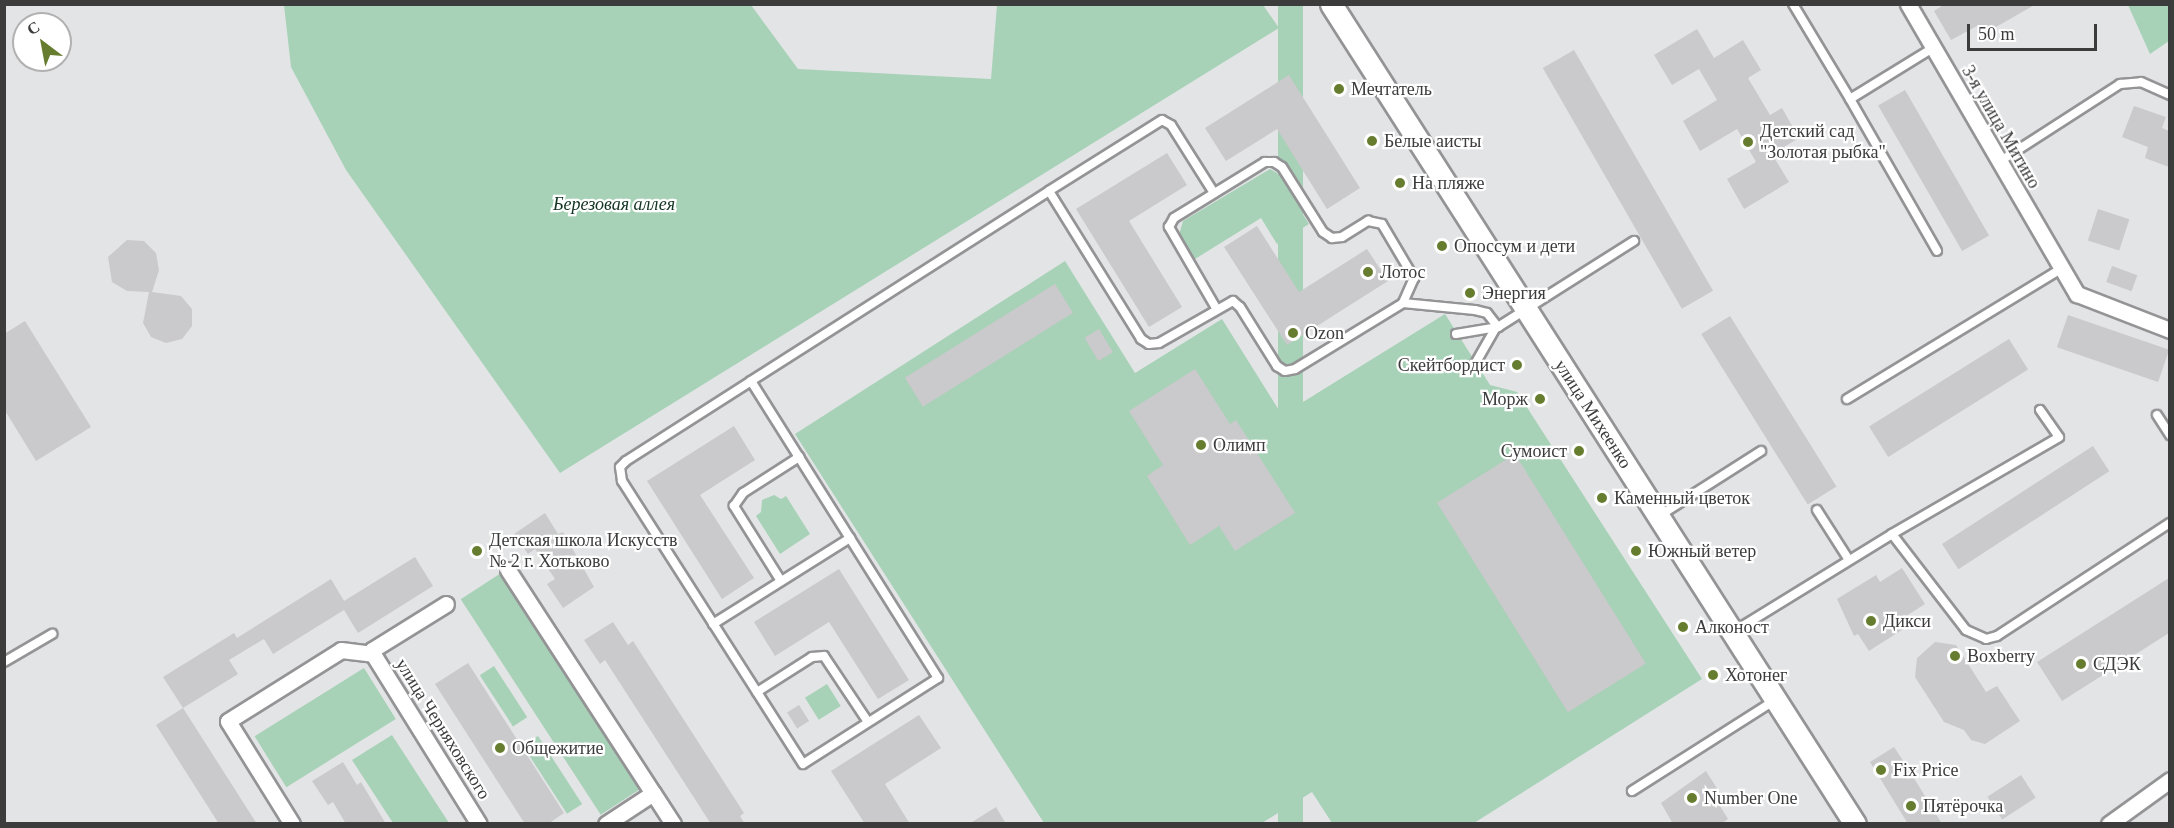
<!DOCTYPE html>
<html>
<head>
<meta charset="utf-8">
<style>
	body { margin:0 }
	#map { position:relative; width:2174px; height:828px; overflow:hidden; background:#e3e4e6; font-family:Georgia,serif }
	div>[style] { position:absolute }
	.green>* { inset:0; background:#a7d2b7; transform-origin:0 0 }
	.building>* { inset:0; background:#cac9cb; transform-origin:0 0 }
	.roads { filter:drop-shadow(2px 0 #949496) drop-shadow(-2px 0 #949496) drop-shadow(0 2px #949496) drop-shadow(0 -2px #949496) }
	.lane>* { height:8px; margin:-4px; padding:0 4px; transform-origin:4px; border-radius:4px; background:#fff }
	.street>* { height:15px; margin:-7.5px; padding:0 7.5px; transform-origin:7.5px; border-radius:7.5px; background:#fff }
	.secondary>* { height:21px; margin:-10.5px; padding:0 10.5px; transform-origin:10.5px; border-radius:10.5px; background:#fff }
	.dots>* { width:16px; height:16px; translate:-50% -50%; box-sizing:border-box; border:3px solid #fff; border-radius:50% }
	span { translate:-50% -50%; white-space:nowrap; text-align:center; line-height:1.15; -webkit-text-stroke:4.5px #fff; paint-order:stroke }
	.poi-label { font-size:18px; color:#3c3c3d }
	.left { translate:0 -50%; text-align:left }
	.right { translate:-100% -50%; text-align:right }
	.street-label { font-size:18px; color:#3c3c3d }
	.park-label { font-size:18px; color:#133422; font-style:italic }
	.frame { position:absolute; inset:0; border:6px solid #3c3c3d; pointer-events:none }
	.north { position:absolute; left:12px; top:12px; width:60px; height:60px; box-sizing:border-box; background:#fff; border:2px solid #b1b1b1; border-radius:50%; rotate:328deg; font-size:16px; font-weight:700; line-height:24px; text-align:center; color:#3c3c3d }
	.north::after { content:''; display:block; margin:auto; width:21px; height:27px; background:#667d2f; clip-path:polygon(50% 0,100% 100%,50% 72%,0 100%) }
	.scale { position:absolute; left:1967px; top:24px; width:130px; height:27px; box-sizing:border-box; border:3px solid #3c3c3d; border-top:0; padding-left:8px; font-size:18px; line-height:21px; white-space:nowrap; color:#3c3c3d; -webkit-text-stroke:4px #fff; paint-order:stroke }
</style>
</head>
<body>
<div id="map">
	<div class="green">
		<i style="clip-path:polygon(284px 5px,751px 5px,798px 69px,991px 79px,997px 5px,1263px 5px,1279px 28px,560px 473px,346px 170px,291px 67px)"></i>
		<i style="left:1278px;top:5px;width:25px;height:974px"></i>
		<i style="clip-path:polygon(2128px 5px,2169px 5px,2169px 41px,2150px 54px)"></i>
		<i style="clip-path:polygon(1270px 169px,1277px 173px,1309px 224px,1277px 244px,1261px 218px,1195px 259px,1179px 235px,1183px 221px)"></i>
		<i style="clip-path:polygon(1065px 261px,1135px 373px,1222px 319px,1282px 415px,1445px 314px,1490px 385px,1517px 392px,1702px 679px,1474px 823px,1332px 823px,1312px 792px,1262px 823px,1044px 823px,795px 434px)"></i>
		<i style="clip-path:polygon(774px 495px,781px 499px,786px 496px,810px 534px,780px 554px,756px 516px,761px 512px,762px 500px)"></i>
		<i style="left:501px;top:573px;width:257px;height:48px;rotate:57deg"></i>
		<i style="left:494px;top:666px;width:61px;height:17px;rotate:57deg"></i>
		<i style="left:364px;top:668px;width:60px;height:129px;rotate:58deg"></i>
		<i style="left:827px;top:684px;width:26px;height:26px;rotate:58deg"></i>
		<i style="clip-path:polygon(392px 735px,449px 823px,393px 823px,352px 760px)"></i>
		<i style="left:538px;top:736px;width:81px;height:18px;rotate:57deg"></i>
	</div>
	<div class="building">
		<i style="clip-path:polygon(1945px 4px,2036px 4px,1982px 35px,1977px 26px,1951px 40px,1934px 11px)"></i>
		<i style="clip-path:polygon(1697px 29px,1714px 58px,1743px 40px,1761px 70px,1748px 78px,1770px 115px,1782px 108px,1799px 138px,1772px 154px,1789px 182px,1744px 209px,1727px 179px,1756px 162px,1737px 129px,1700px 151px,1683px 121px,1717px 100px,1699px 69px,1672px 85px,1654px 55px)"></i>
		<i style="left:1574px;top:50px;width:278px;height:36px;rotate:60deg"></i>
		<i style="clip-path:polygon(1289px 75px,1360px 188px,1327px 209px,1277px 129px,1226px 161px,1205px 128px)"></i>
		<i style="left:1905px;top:90px;width:168px;height:31px;rotate:60deg"></i>
		<i style="clip-path:polygon(2134px 106px,2166px 117px,2162px 128px,2169px 131px,2169px 167px,2145px 158px,2148px 147px,2122px 137px)"></i>
		<i style="clip-path:polygon(1167px 153px,1187px 185px,1129px 221px,1182px 307px,1149px 327px,1076px 209px)"></i>
		<i style="left:2098px;top:209px;width:33px;height:33px;rotate:18deg"></i>
		<i style="clip-path:polygon(1257px 226px,1299px 292px,1367px 249px,1388px 281px,1287px 345px,1224px 247px)"></i>
		<i style="clip-path:polygon(127px 240px,144px 241px,156px 253px,159px 270px,152px 292px,181px 296px,192px 309px,192px 326px,182px 339px,166px 343px,151px 337px,143px 323px,149px 292px,127px 291px,112px 282px,108px 257px)"></i>
		<i style="left:2112px;top:266px;width:27px;height:17px;rotate:20deg"></i>
		<i style="left:1055px;top:284px;width:34px;height:177px;rotate:58deg"></i>
		<i style="left:2068px;top:315px;width:107px;height:34px;rotate:19deg"></i>
		<i style="left:1730px;top:316px;width:201px;height:34px;rotate:58deg"></i>
		<i style="clip-path:polygon(25px 321px,91px 427px,36px 461px,4px 409px,4px 334px)"></i>
		<i style="left:1099px;top:329px;width:27px;height:17px;rotate:59deg"></i>
		<i style="left:2009px;top:339px;width:36px;height:165px;rotate:58deg"></i>
		<i style="clip-path:polygon(1195px 369px,1230px 424px,1236px 420px,1295px 513px,1235px 551px,1219px 526px,1190px 545px,1147px 476px,1163px 465px,1129px 411px)"></i>
		<i style="clip-path:polygon(734px 426px,755px 460px,700px 495px,754px 578px,722px 599px,647px 481px)"></i>
		<i style="left:2093px;top:446px;width:30px;height:180px;rotate:57deg"></i>
		<i style="left:1515px;top:454px;width:247px;height:92px;rotate:58deg"></i>
		<i style="clip-path:polygon(545px 513px,558px 534px,563px 532px,594px 587px,563px 608px,547px 584px,555px 579px,535px 549px,528px 554px,514px 534px)"></i>
		<i style="clip-path:polygon(415px 557px,433px 586px,358px 633px,344px 610px,273px 654px,264px 639px,229px 660px,238px 674px,183px 708px,163px 677px,234px 633px,237px 638px,331px 579px,344px 601px)"></i>
		<i style="clip-path:polygon(1902px 568px,1925px 604px,1903px 618px,1908px 626px,1869px 651px,1858px 634px,1854px 636px,1837px 599px,1876px 575px,1880px 582px)"></i>
		<i style="clip-path:polygon(839px 569px,909px 680px,878px 699px,829px 622px,775px 656px,754px 622px)"></i>
		<i style="clip-path:polygon(2169px 578px,2169px 633px,2062px 701px,2037px 662px)"></i>
		<i style="clip-path:polygon(613px 622px,628px 645px,633px 641px,744px 813px,740px 816px,745px 824px,711px 824px,605px 660px,600px 664px,584px 640px)"></i>
		<i style="clip-path:polygon(1935px 642px,1956px 645px,1986px 692px,1997px 686px,2020px 721px,1985px 744px,1971px 740px,1964px 730px,1944px 722px,1915px 677px,1917px 658px)"></i>
		<i style="clip-path:polygon(468px 663px,564px 813px,548px 824px,525px 824px,435px 684px)"></i>
		<i style="left:799px;top:705px;width:19px;height:14px;rotate:58deg"></i>
		<i style="clip-path:polygon(183px 708px,257px 824px,219px 824px,156px 725px)"></i>
		<i style="clip-path:polygon(919px 715px,941px 748px,885px 784px,910px 824px,865px 824px,831px 771px)"></i>
		<i style="clip-path:polygon(1894px 747px,1906px 765px,1942px 824px,1908px 824px,1870px 762px)"></i>
		<i style="clip-path:polygon(343px 762px,357px 785px,361px 782px,386px 824px,346px 824px,333px 802px,328px 805px,312px 781px)"></i>
		<i style="clip-path:polygon(1706px 771px,1718px 790px,1712px 793px,1728px 819px,1721px 824px,1673px 824px,1661px 803px)"></i>
		<i style="left:2021px;top:775px;width:27px;height:40px;rotate:57deg"></i>
		<i style="clip-path:polygon(996px 807px,1006px 824px,969px 824px)"></i>
	</div>
	<div class="roads">
		<div class="lane">
			<i style="left:1793px;top:4px;width:111px;rotate:59deg"></i>
			<i style="left:1850px;top:99px;width:97px;rotate:-31.6deg"></i>
			<i style="left:1850px;top:99px;width:175px;rotate:60.2deg"></i>
			<i style="left:1999px;top:162px;width:144px;rotate:-32.8deg"></i>
			<i style="left:2120px;top:84px;width:21px;rotate:-5deg"></i>
			<i style="left:2141px;top:82px;width:32px;rotate:24deg"></i>
			<i style="left:1214px;top:193px;width:80px;rotate:-122.3deg"></i>
			<i style="left:1171px;top:125px;width:10px;rotate:-151deg"></i>
			<i style="left:1162px;top:120px;width:133px;rotate:147.9deg"></i>
			<i style="left:1049px;top:191px;width:174px;rotate:58.1deg"></i>
			<i style="left:1141px;top:339px;width:9px;rotate:32deg"></i>
			<i style="left:1149px;top:344px;width:10px;rotate:-6deg"></i>
			<i style="left:1159px;top:343px;width:85px;rotate:-29.6deg"></i>
			<i style="left:1233px;top:301px;width:9px;rotate:41deg"></i>
			<i style="left:1240px;top:307px;width:70px;rotate:57.9deg"></i>
			<i style="left:1277px;top:366px;width:9px;rotate:32deg"></i>
			<i style="left:1285px;top:371px;width:10px;rotate:-11deg"></i>
			<i style="left:1295px;top:369px;width:127px;rotate:-31.4deg"></i>
			<i style="left:1403px;top:303px;width:72px;rotate:5.6deg"></i>
			<i style="left:1475px;top:310px;width:12px;rotate:14deg"></i>
			<i style="left:1487px;top:313px;width:18px;rotate:52deg"></i>
			<i style="left:1216px;top:308px;width:94px;rotate:-120.1deg"></i>
			<i style="left:1169px;top:227px;width:10px;rotate:-61deg"></i>
			<i style="left:1174px;top:218px;width:107px;rotate:-31.6deg"></i>
			<i style="left:1265px;top:162px;width:9px"></i>
			<i style="left:1274px;top:162px;width:9px;rotate:32deg"></i>
			<i style="left:1282px;top:167px;width:77px;rotate:57.8deg"></i>
			<i style="left:1323px;top:232px;width:11px;rotate:34deg"></i>
			<i style="left:1332px;top:238px;width:10px;rotate:-6deg"></i>
			<i style="left:1342px;top:237px;width:31px;rotate:-32deg"></i>
			<i style="left:1368px;top:221px;width:14px;rotate:12deg"></i>
			<i style="left:1382px;top:224px;width:63px;rotate:59.3deg"></i>
			<i style="left:1414px;top:278px;width:27px;rotate:114deg"></i>
			<i style="left:1456px;top:334px;width:43px;rotate:-9.5deg"></i>
			<i style="left:1498px;top:327px;width:161px;rotate:-32.3deg"></i>
			<i style="left:1475px;top:364px;width:40px;rotate:-60.3deg"></i>
			<i style="left:751px;top:381px;width:351px;rotate:57.8deg"></i>
			<i style="left:938px;top:678px;width:160px;rotate:147.5deg"></i>
			<i style="left:803px;top:764px;width:336px;rotate:-122.6deg"></i>
			<i style="left:622px;top:481px;width:14px;rotate:-98deg"></i>
			<i style="left:620px;top:467px;width:8px;rotate:-45deg"></i>
			<i style="left:626px;top:461px;width:148px;rotate:-32.6deg"></i>
			<i style="left:751px;top:381px;width:353px;rotate:-32.5deg"></i>
			<i style="left:1847px;top:399px;width:250px;rotate:-31.3deg"></i>
			<i style="left:2157px;top:415px;width:24px;rotate:57deg"></i>
			<i style="left:1817px;top:510px;width:59px;rotate:57.4deg"></i>
			<i style="left:1659px;top:516px;width:121px;rotate:-32.5deg"></i>
			<i style="left:1892px;top:534px;width:193px;rotate:-30.1deg"></i>
			<i style="left:2059px;top:437px;width:33px;rotate:-125deg"></i>
			<i style="left:781px;top:581px;width:89px;rotate:-122.1deg"></i>
			<i style="left:734px;top:506px;width:16px;rotate:-55deg"></i>
			<i style="left:743px;top:493px;width:67px;rotate:-32.7deg"></i>
			<i style="left:713px;top:624px;width:162px;rotate:-32.1deg"></i>
			<i style="left:1733px;top:632px;width:187px;rotate:-31.6deg"></i>
			<i style="left:1892px;top:534px;width:121px;rotate:52.4deg"></i>
			<i style="left:1966px;top:630px;width:22px;rotate:24deg"></i>
			<i style="left:1986px;top:639px;width:11px;rotate:-15deg"></i>
			<i style="left:1997px;top:636px;width:207px;rotate:-33.2deg"></i>
			<i style="left:4px;top:662px;width:56px;rotate:-30.3deg"></i>
			<i style="left:757px;top:692px;width:65px;rotate:-32.5deg"></i>
			<i style="left:812px;top:657px;width:12px;rotate:-5deg"></i>
			<i style="left:824px;top:656px;width:79px;rotate:56.3deg"></i>
			<i style="left:1632px;top:791px;width:168px;rotate:-32.4deg"></i>
		</div>
		<div class="street">
			<i style="left:1908px;top:4px;width:336px;rotate:59.8deg"></i>
			<i style="left:2077px;top:294px;width:100px;rotate:21.2deg"></i>
			<i style="left:508px;top:570px;width:266px;rotate:57deg"></i>
			<i style="left:373px;top:654px;width:4px;rotate:-104deg"></i>
			<i style="left:372px;top:650px;width:87px;rotate:-31.9deg"></i>
			<i style="left:292px;top:824px;width:121px;rotate:-121.9deg"></i>
			<i style="left:228px;top:721px;width:133px;rotate:-32.1deg"></i>
			<i style="left:341px;top:650px;width:32px;rotate:7deg"></i>
			<i style="left:373px;top:654px;width:200px;rotate:58.1deg"></i>
			<i style="left:606px;top:824px;width:56px;rotate:-33.4deg"></i>
			<i style="left:653px;top:793px;width:37px;rotate:57deg"></i>
			<i style="left:2109px;top:824px;width:75px;rotate:-35.8deg"></i>
		</div>
		<div class="secondary">
			<i style="left:1331px;top:4px;width:973px;rotate:57.42deg"></i>
		</div>
	</div>
	<div class="dots">
		<i style="left:1339px;top:89px;background:#667d2f"></i>
		<i style="left:1372px;top:141px;background:#667d2f"></i>
		<i style="left:1748px;top:142px;background:#667d2f"></i>
		<i style="left:1400px;top:183px;background:#667d2f"></i>
		<i style="left:1442px;top:246px;background:#667d2f"></i>
		<i style="left:1368px;top:272px;background:#667d2f"></i>
		<i style="left:1470px;top:293px;background:#667d2f"></i>
		<i style="left:1293px;top:333px;background:#667d2f"></i>
		<i style="left:1517px;top:365px;background:#667d2f"></i>
		<i style="left:1540px;top:399px;background:#667d2f"></i>
		<i style="left:1201px;top:445px;background:#667d2f"></i>
		<i style="left:1579px;top:451px;background:#667d2f"></i>
		<i style="left:1602px;top:498px;background:#667d2f"></i>
		<i style="left:477px;top:551px;background:#667d2f"></i>
		<i style="left:1636px;top:551px;background:#667d2f"></i>
		<i style="left:1871px;top:621px;background:#667d2f"></i>
		<i style="left:1683px;top:627px;background:#667d2f"></i>
		<i style="left:1955px;top:656px;background:#667d2f"></i>
		<i style="left:2081px;top:664px;background:#667d2f"></i>
		<i style="left:1713px;top:675px;background:#667d2f"></i>
		<i style="left:500px;top:748px;background:#667d2f"></i>
		<i style="left:1881px;top:770px;background:#667d2f"></i>
		<i style="left:1692px;top:798px;background:#667d2f"></i>
		<i style="left:1911px;top:806px;background:#667d2f"></i>
	</div>
	<div class="poi-label">
		<span class="left" style="left:1351px;top:89px">Мечтатель</span>
		<span class="left" style="left:1760px;top:142px">Детский сад<br>"Золотая рыбка"</span>
		<span class="left" style="left:1384px;top:141px">Белые аисты</span>
		<span class="left" style="left:1412px;top:183px">На пляже</span>
		<span class="left" style="left:1454px;top:246px">Опоссум и дети</span>
		<span class="left" style="left:1380px;top:272px">Лотос</span>
		<span class="left" style="left:1482px;top:293px">Энергия</span>
		<span class="left" style="left:1305px;top:333px">Ozon</span>
		<span class="right" style="left:1505px;top:365px">Скейтбордист</span>
		<span class="right" style="left:1528px;top:399px">Морж</span>
		<span class="left" style="left:1213px;top:445px">Олимп</span>
		<span class="right" style="left:1567px;top:451px">Сумоист</span>
		<span class="left" style="left:1614px;top:498px">Каменный цветок</span>
		<span class="left" style="left:489px;top:551px">Детская школа Искусств<br>№ 2 г. Хотьково</span>
		<span class="left" style="left:1648px;top:551px">Южный ветер</span>
		<span class="left" style="left:1883px;top:621px">Дикси</span>
		<span class="left" style="left:1695px;top:627px">Алконост</span>
		<span class="left" style="left:1967px;top:656px">Boxberry</span>
		<span class="left" style="left:2093px;top:664px">СДЭК</span>
		<span class="left" style="left:1725px;top:675px">Хотонег</span>
		<span class="left" style="left:512px;top:748px">Общежитие</span>
		<span class="left" style="left:1893px;top:770px">Fix Price</span>
		<span class="left" style="left:1704px;top:798px">Number One</span>
		<span class="left" style="left:1923px;top:806px">Пятёрочка</span>
	</div>
	<div class="street-label">
		<span style="left:2001px;top:127px;rotate:60deg">3-я улица Митино</span>
		<span style="left:1593px;top:414px;rotate:57deg">улица Михеенко</span>
		<span style="left:443px;top:729px;rotate:58deg">улица Черняховского</span>
	</div>
	<div class="park-label">
		<span style="left:614px;top:204px">Березовая аллея</span>
	</div>
	<div class="frame"></div>
	<div class="north">С</div>
	<div class="scale">50 m</div>
</div>
</body>
</html>
